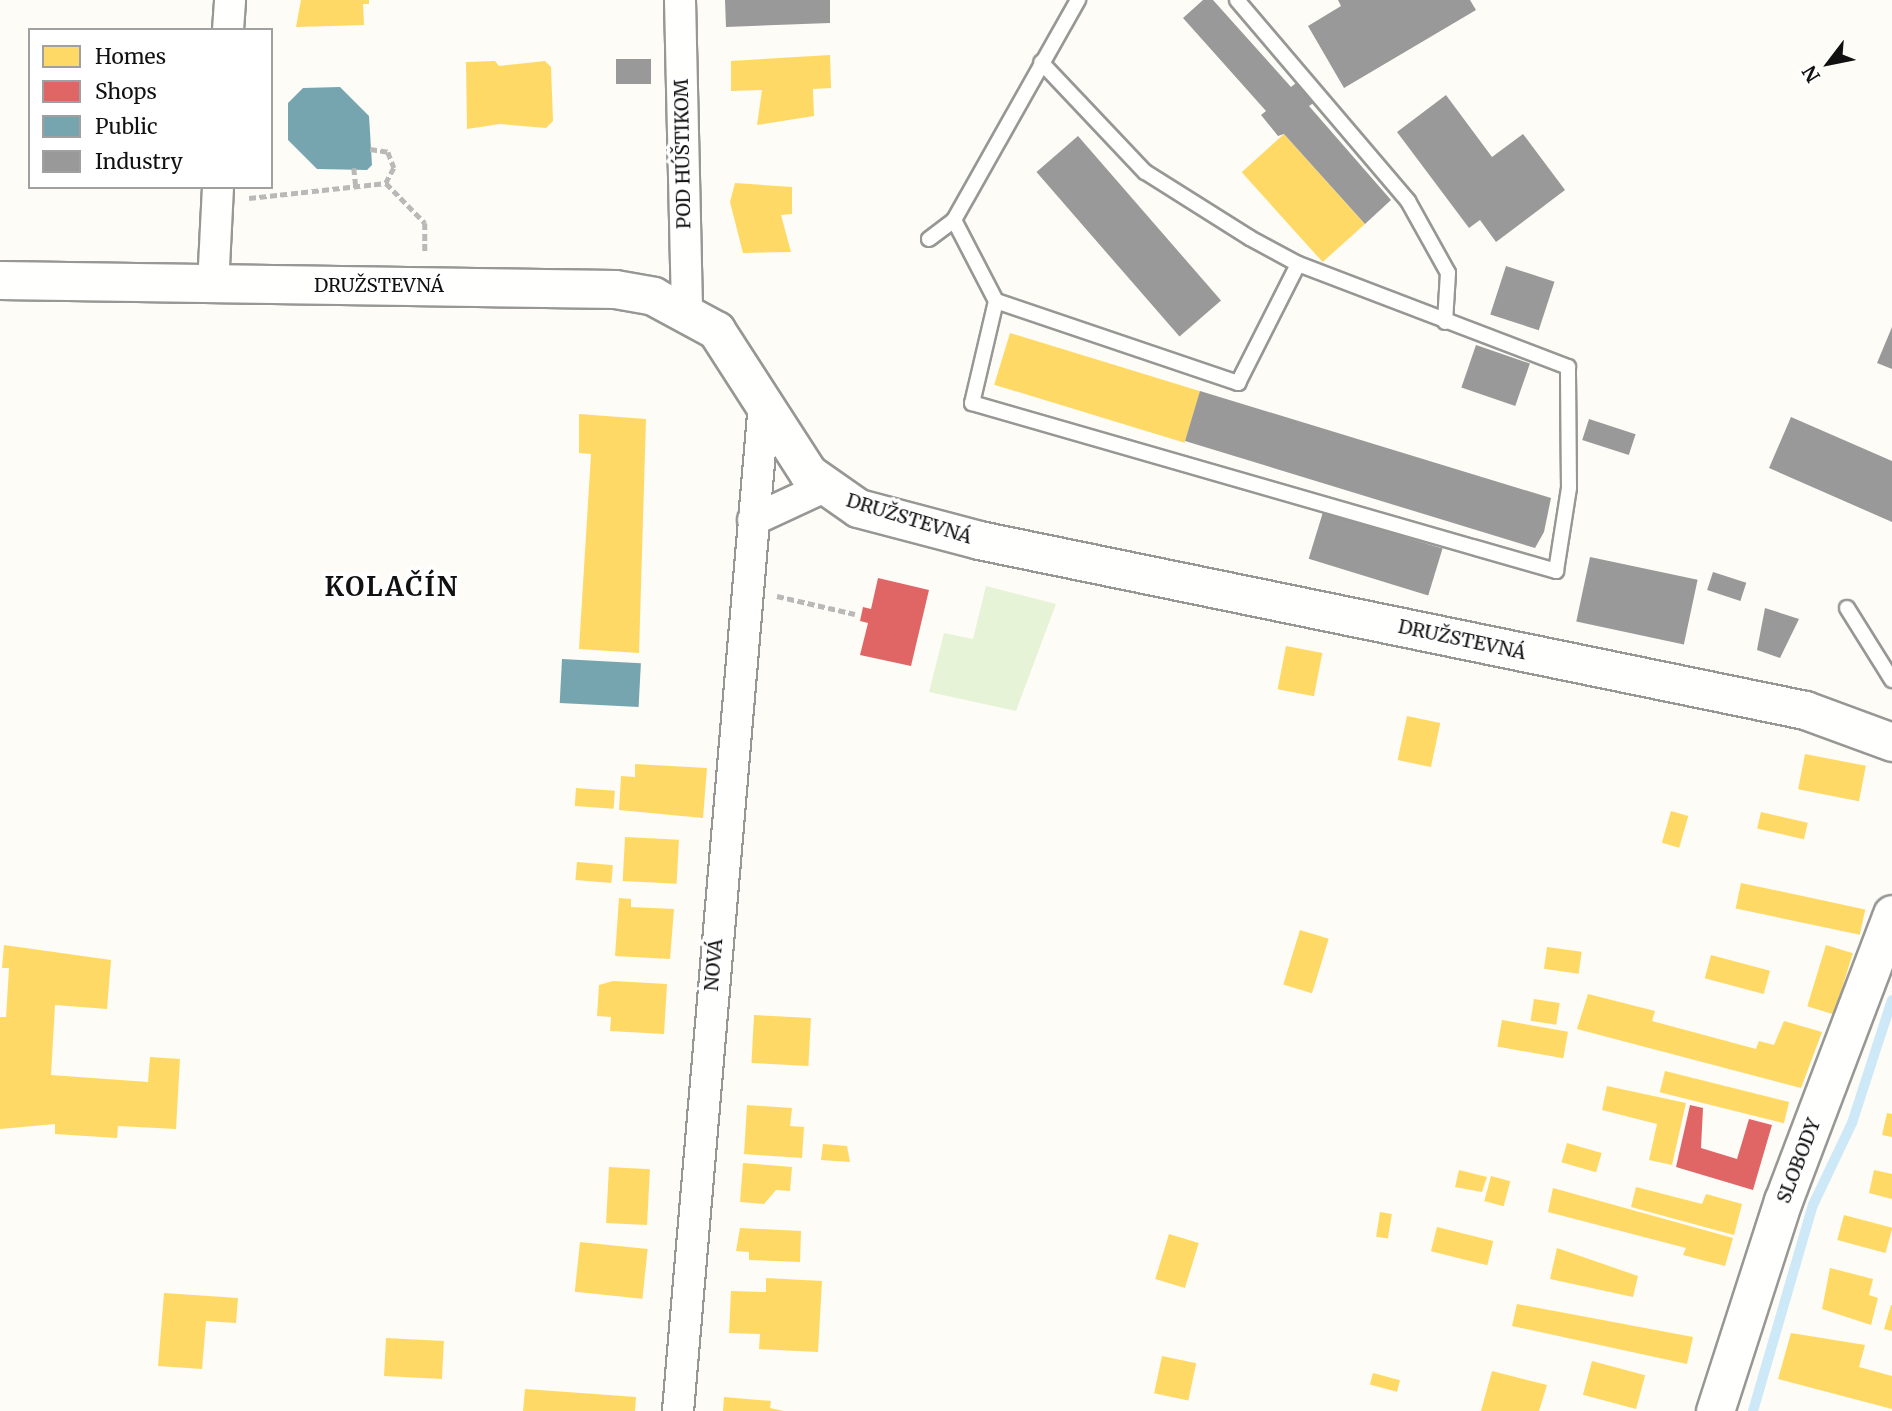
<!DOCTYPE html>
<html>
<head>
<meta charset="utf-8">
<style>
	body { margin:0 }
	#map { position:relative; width:1892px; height:1411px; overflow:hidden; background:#fdfcf7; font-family:Merriweather,serif }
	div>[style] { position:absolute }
	.green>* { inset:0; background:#e7f3d7 }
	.homes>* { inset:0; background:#ffd966; transform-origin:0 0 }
	.shops>* { inset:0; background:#e06666 }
	.public>* { inset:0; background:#76a5af; transform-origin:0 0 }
	.industry>* { inset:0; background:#999; transform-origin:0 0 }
	.stream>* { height:10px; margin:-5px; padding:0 5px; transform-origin:5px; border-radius:5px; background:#cde8f7 }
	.path>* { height:4.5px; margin-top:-2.25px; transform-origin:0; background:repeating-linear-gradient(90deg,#b9b9b8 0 7px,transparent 0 10.5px) }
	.roads { filter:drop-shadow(2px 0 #979795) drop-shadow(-2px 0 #979795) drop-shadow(0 2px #979795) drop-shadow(0 -2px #979795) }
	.service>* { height:14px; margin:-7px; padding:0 7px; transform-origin:7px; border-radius:7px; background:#fffffe }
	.minor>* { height:30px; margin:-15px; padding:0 15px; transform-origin:15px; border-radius:15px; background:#fffffe }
	.tertiary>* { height:37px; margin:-18.5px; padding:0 18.5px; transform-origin:18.5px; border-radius:18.5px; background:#fffffe }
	span { translate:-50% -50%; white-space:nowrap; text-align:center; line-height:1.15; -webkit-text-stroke:7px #fff; paint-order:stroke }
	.street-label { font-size:19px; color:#111 }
	.district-label { font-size:26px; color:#111; font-weight:700; letter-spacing:2px }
	.legend { position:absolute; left:28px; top:28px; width:245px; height:161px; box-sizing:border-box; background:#fff; border:2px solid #a0a0a0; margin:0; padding:9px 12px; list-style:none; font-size:21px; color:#111 }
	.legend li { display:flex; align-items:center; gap:14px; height:35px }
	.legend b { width:35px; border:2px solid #a0a0a0 }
	.north { position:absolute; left:1794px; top:28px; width:70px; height:70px; -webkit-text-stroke:5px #fff; paint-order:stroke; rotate:238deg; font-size:19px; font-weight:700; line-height:28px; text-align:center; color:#111 }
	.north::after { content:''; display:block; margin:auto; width:24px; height:32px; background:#111; clip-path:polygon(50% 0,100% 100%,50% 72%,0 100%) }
</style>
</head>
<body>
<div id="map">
	<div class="green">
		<i style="clip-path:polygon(986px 586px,1056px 604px,1016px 711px,929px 692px,944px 633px,973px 639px)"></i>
	</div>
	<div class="homes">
		<i style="clip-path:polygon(301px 0,369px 0,369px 4px,363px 4px,364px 25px,296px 27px)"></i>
		<i style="clip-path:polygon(830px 55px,831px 88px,813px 89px,814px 116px,757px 125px,762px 90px,731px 91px,731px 61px)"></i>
		<i style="clip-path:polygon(495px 61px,499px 66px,545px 61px,551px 67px,553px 121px,546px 128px,500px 124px,467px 129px,466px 62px)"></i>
		<i style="left:1284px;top:134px;width:121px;height:57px;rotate:48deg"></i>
		<i style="clip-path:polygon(735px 183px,792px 187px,792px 214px,781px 215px,791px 252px,743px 253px,730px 202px)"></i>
		<i style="left:1010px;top:333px;width:199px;height:54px;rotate:17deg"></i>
		<i style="clip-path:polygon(579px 414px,646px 419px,639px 653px,579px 649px,591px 454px,579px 453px)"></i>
		<i style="left:1286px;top:646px;width:37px;height:44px;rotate:11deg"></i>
		<i style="left:1407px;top:716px;width:34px;height:45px;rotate:12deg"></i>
		<i style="left:1805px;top:754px;width:62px;height:36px;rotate:11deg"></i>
		<i style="clip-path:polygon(635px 764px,707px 768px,703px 818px,619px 810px,621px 776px,635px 777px)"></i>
		<i style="left:576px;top:788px;width:39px;height:18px;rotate:4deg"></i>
		<i style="left:1671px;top:811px;width:18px;height:33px;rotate:16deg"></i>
		<i style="left:1761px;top:812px;width:48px;height:17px;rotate:13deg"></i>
		<i style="left:625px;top:837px;width:54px;height:44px;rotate:3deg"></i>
		<i style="left:577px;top:862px;width:36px;height:18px;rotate:5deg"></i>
		<i style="left:1741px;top:883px;width:127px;height:26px;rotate:12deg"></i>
		<i style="clip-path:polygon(619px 898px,631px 899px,631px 907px,674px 909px,670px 959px,615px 956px)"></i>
		<i style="left:1300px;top:930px;width:30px;height:57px;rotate:17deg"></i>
		<i style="clip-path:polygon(4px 945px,111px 960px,107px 1009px,55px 1005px,51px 1075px,148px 1082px,150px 1057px,180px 1059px,176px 1129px,118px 1126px,117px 1138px,55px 1134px,55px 1124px,0 1129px,0 1017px,6px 1017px,9px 968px,2px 968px)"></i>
		<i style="left:1826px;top:945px;width:28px;height:64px;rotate:17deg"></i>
		<i style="left:1547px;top:947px;width:35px;height:22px;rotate:8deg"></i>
		<i style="left:1711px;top:955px;width:61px;height:24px;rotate:15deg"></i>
		<i style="clip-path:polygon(613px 981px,667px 984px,664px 1034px,610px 1031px,611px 1017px,597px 1016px,599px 985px)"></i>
		<i style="clip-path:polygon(1588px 994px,1655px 1011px,1652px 1021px,1756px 1049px,1759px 1041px,1774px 1045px,1784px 1021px,1822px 1032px,1801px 1088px,1577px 1029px)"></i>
		<i style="left:1534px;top:999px;width:26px;height:22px;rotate:9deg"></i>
		<i style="left:754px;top:1015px;width:57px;height:48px;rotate:3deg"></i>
		<i style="left:1502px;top:1020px;width:67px;height:27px;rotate:10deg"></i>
		<i style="left:1665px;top:1071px;width:128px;height:22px;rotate:14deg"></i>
		<i style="clip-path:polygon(1607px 1086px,1686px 1103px,1672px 1165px,1649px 1160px,1657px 1124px,1602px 1110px)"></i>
		<i style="clip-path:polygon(747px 1105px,792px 1108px,790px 1126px,804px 1127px,802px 1158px,744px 1154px)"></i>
		<i style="clip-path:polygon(1887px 1113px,1892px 1114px,1892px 1137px,1882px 1135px)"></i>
		<i style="left:1567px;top:1143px;width:36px;height:20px;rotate:16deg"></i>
		<i style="clip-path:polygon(823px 1144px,847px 1146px,850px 1162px,821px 1160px)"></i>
		<i style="clip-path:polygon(743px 1163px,792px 1167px,790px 1191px,776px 1190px,764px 1204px,740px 1202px)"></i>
		<i style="left:609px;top:1167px;width:41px;height:56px;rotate:3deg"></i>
		<i style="clip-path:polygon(1459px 1170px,1487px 1177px,1482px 1192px,1455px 1187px)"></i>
		<i style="clip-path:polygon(1874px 1170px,1892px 1174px,1892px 1199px,1869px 1193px)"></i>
		<i style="left:1491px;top:1176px;width:20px;height:26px;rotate:15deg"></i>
		<i style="clip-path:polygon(1636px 1187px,1702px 1204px,1706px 1194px,1742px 1204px,1734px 1235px,1631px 1207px)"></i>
		<i style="clip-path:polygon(1553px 1188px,1733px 1238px,1725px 1266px,1683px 1255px,1686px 1248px,1548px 1212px)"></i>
		<i style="left:1380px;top:1212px;width:12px;height:25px;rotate:9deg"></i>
		<i style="left:1844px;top:1215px;width:50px;height:26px;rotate:15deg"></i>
		<i style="left:1437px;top:1227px;width:58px;height:25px;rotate:14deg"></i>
		<i style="clip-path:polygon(740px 1228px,801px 1231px,800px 1262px,749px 1260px,749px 1252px,736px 1251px)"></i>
		<i style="left:1169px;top:1234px;width:31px;height:47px;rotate:17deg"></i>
		<i style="left:580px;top:1242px;width:68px;height:50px;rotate:6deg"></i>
		<i style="clip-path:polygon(1557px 1248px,1638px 1276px,1633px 1297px,1550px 1279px)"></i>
		<i style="clip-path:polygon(1830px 1268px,1873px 1279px,1869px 1295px,1878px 1298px,1871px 1325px,1822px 1309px)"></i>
		<i style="clip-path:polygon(766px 1278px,822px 1281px,818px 1352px,759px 1349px,760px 1334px,729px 1333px,731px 1291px,766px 1292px)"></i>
		<i style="clip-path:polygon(164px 1293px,238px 1298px,236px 1323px,206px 1321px,202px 1369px,158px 1366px)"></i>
		<i style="clip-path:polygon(1517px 1304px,1693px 1337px,1687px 1364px,1512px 1326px)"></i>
		<i style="clip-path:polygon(1891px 1305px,1892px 1305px,1892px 1331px,1884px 1329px)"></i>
		<i style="clip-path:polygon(1791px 1333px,1865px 1345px,1859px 1367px,1892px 1376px,1892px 1409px,1778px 1379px)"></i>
		<i style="left:386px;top:1338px;width:58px;height:38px;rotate:3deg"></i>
		<i style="left:1162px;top:1356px;width:35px;height:38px;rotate:12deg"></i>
		<i style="left:1592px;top:1361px;width:55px;height:35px;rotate:15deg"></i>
		<i style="clip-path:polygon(1492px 1371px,1547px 1385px,1539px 1411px,1481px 1411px)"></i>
		<i style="left:1373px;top:1373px;width:28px;height:12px;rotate:15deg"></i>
		<i style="clip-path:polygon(525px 1389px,636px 1397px,635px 1411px,523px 1411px)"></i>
		<i style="clip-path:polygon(724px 1397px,771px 1401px,770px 1408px,784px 1411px,723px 1411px)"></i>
	</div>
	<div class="shops">
		<i style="clip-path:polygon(878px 578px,929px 590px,911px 666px,860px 655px,868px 623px,860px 621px,863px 607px,871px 609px)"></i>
		<i style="clip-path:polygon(1690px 1105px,1703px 1108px,1701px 1148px,1737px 1159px,1749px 1119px,1772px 1125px,1753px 1190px,1676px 1167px)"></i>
	</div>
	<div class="public">
		<i style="clip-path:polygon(340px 87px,369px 116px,372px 165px,367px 170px,317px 169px,288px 140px,288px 103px,303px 88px)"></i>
		<i style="left:562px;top:659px;width:79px;height:44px;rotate:3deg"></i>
	</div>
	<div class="industry">
		<i style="clip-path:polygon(725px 0,830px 0,830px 23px,726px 27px)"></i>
		<i style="clip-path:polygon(1203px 0,1213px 0,1291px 87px,1296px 83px,1315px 102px,1309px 106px,1391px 200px,1365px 224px,1284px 134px,1278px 136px,1261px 115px,1266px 111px,1183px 18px)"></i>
		<i style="clip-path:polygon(1338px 0,1470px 0,1476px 10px,1344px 88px,1308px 26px,1341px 6px)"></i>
		<i style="left:616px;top:59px;width:35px;height:25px"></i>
		<i style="clip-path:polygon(1446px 95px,1492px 157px,1523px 134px,1565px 190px,1496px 242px,1480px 220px,1469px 228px,1397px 132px)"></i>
		<i style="left:1078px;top:136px;width:218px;height:55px;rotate:49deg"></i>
		<i style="left:1506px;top:266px;width:51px;height:51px;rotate:18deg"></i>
		<i style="clip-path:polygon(1892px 327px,1892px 369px,1877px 363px)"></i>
		<i style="left:1476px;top:345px;width:57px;height:45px;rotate:19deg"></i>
		<i style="clip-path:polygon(1200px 391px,1551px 498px,1544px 532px,1535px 548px,1185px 441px)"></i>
		<i style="clip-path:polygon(1791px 417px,1892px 461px,1892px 522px,1769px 468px)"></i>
		<i style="left:1589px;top:419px;width:49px;height:22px;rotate:18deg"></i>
		<i style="left:1323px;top:512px;width:125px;height:49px;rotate:17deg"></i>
		<i style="left:1590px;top:557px;width:110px;height:66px;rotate:12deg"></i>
		<i style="left:1713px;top:572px;width:35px;height:19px;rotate:18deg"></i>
		<i style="clip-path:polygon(1765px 608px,1799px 619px,1780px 658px,1757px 650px)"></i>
	</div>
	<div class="stream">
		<i style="left:1753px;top:1411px;width:215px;rotate:-73.8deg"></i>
		<i style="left:1813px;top:1205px;width:91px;rotate:-64.6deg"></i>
		<i style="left:1852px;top:1123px;width:129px;rotate:-72deg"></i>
	</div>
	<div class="path">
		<i style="left:370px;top:149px;width:18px;rotate:9deg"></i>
		<i style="left:388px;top:152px;width:17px;rotate:69deg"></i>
		<i style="left:394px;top:168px;width:17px;rotate:118deg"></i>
		<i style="left:354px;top:168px;width:18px;rotate:84deg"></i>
		<i style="left:249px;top:198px;width:138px;rotate:-6.2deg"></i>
		<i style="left:386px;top:183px;width:56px;rotate:45.7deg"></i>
		<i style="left:425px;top:223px;width:28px;rotate:90deg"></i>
		<i style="left:777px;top:596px;width:80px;rotate:13deg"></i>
	</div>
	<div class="roads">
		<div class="service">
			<i style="left:1237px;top:0;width:264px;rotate:49.6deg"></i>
			<i style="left:1408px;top:201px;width:82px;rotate:60.9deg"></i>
			<i style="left:1448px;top:273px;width:49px;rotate:93.5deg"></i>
			<i style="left:954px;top:220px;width:91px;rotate:62.6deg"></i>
			<i style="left:996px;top:301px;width:256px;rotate:18.7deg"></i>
			<i style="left:1238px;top:383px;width:133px;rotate:-63.2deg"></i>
			<i style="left:929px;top:239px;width:31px;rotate:-37deg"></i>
			<i style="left:954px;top:220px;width:253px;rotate:-60.6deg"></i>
			<i style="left:996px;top:301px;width:105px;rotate:103.2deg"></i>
			<i style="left:972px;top:403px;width:608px;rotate:16.05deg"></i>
			<i style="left:1556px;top:571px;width:84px;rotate:-81.1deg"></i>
			<i style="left:1569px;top:488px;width:121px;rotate:-90.5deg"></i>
			<i style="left:1568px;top:367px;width:289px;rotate:-159.1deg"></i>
			<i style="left:1298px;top:264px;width:55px;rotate:-151.6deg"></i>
			<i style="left:1250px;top:238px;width:124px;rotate:-147.8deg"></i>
			<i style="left:1145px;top:172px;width:151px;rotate:-133.4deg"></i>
			<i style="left:1847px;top:608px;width:85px;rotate:58deg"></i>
		</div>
		<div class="minor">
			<i style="left:680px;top:0;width:309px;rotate:88.7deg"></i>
			<i style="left:228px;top:30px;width:30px;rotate:-86deg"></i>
			<i style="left:213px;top:286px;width:99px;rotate:-87.1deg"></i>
			<i style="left:753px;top:520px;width:78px;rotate:-24.9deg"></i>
			<i style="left:678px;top:1411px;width:1012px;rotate:-85.12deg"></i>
		</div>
		<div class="tertiary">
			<i style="left:0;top:280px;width:615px;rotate:0.84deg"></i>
			<i style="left:615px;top:289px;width:39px;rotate:10deg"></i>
			<i style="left:653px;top:296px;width:72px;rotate:28.4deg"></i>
			<i style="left:716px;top:330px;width:170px;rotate:57.2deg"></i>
			<i style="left:808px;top:473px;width:61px;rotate:35deg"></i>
			<i style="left:858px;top:508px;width:125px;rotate:14.8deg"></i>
			<i style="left:979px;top:540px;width:843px;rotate:11.63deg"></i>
			<i style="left:1805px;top:710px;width:93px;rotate:20.2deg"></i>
			<i style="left:1715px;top:1411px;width:221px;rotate:-72.1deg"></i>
			<i style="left:1783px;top:1201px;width:307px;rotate:-69.2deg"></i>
		</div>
	</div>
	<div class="street-label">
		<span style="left:683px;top:154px;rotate:-91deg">POD HÚŠTIKOM</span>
		<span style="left:379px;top:286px">DRUŽSTEVNÁ</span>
		<span style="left:909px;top:519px;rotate:17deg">DRUŽSTEVNÁ</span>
		<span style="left:1462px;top:640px;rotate:12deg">DRUŽSTEVNÁ</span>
		<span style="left:714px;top:965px;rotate:-85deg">NOVÁ</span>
		<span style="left:1799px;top:1161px;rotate:-69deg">SLOBODY</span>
	</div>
	<div class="district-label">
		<span style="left:392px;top:587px">KOLAČÍN</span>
	</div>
	<ul class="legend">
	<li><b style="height:19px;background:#ffd966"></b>Homes</li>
	<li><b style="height:19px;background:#e06666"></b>Shops</li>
	<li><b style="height:19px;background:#76a5af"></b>Public</li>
	<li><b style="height:19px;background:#999"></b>Industry</li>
	</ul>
	<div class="north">N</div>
</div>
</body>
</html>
